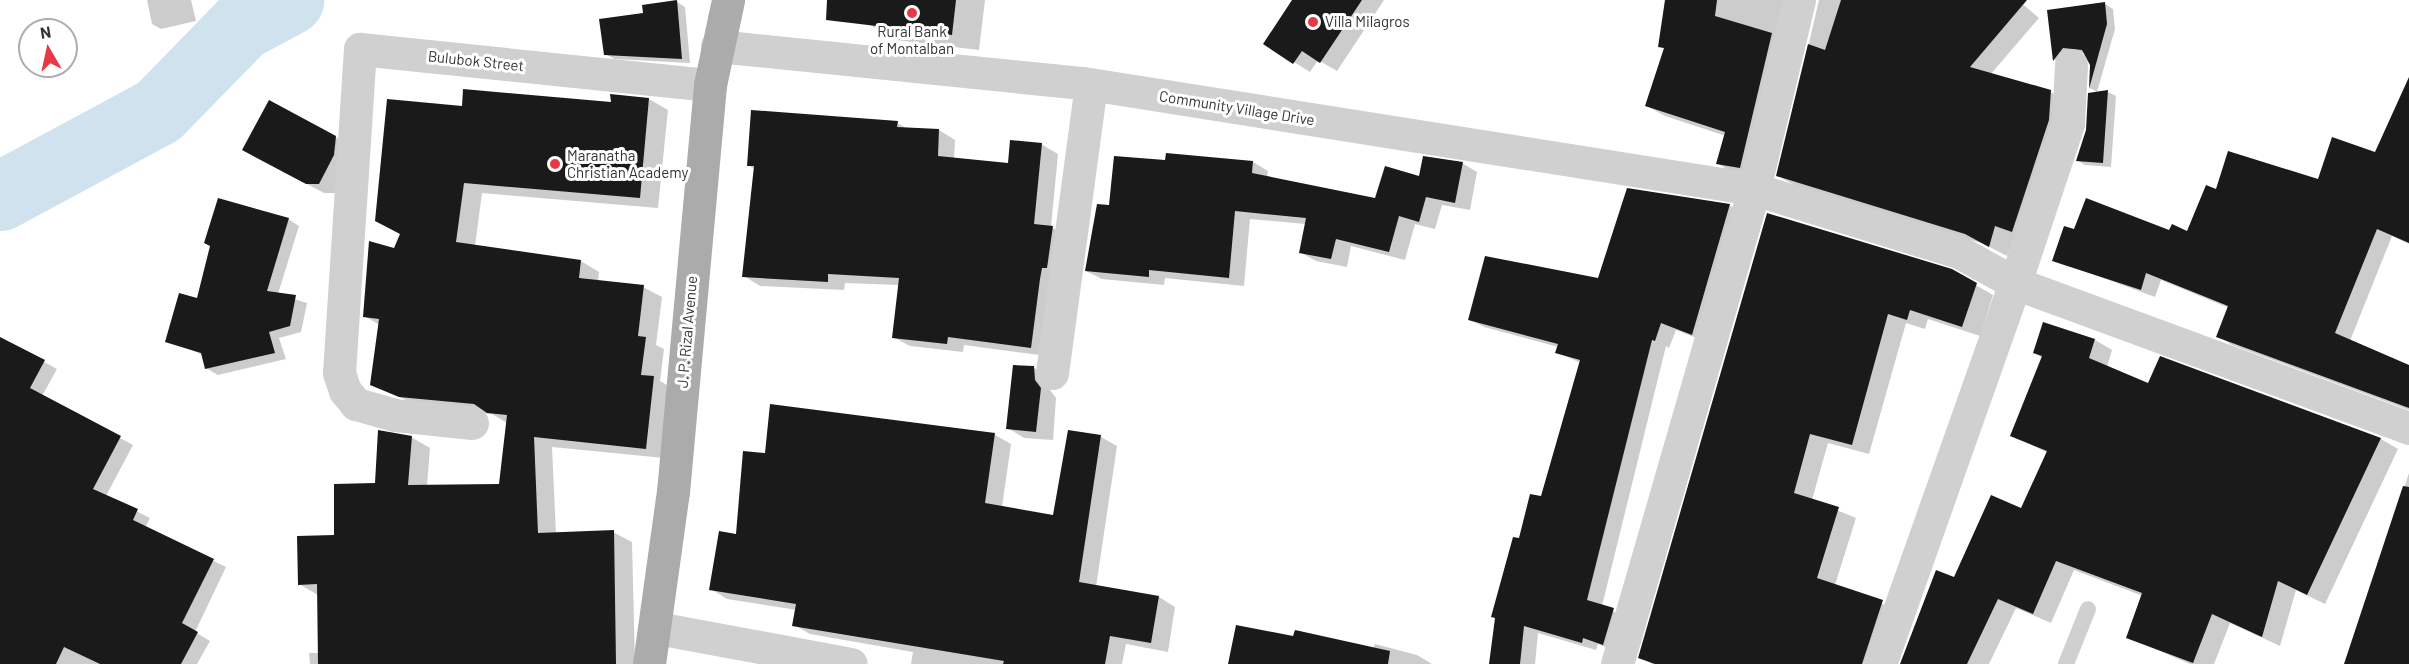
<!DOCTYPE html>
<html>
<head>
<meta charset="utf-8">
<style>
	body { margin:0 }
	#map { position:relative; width:2409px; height:664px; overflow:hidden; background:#fff; font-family:Barlow,sans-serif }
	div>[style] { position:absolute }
	.shadow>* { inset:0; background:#0003 }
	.river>* { height:69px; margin:-34.5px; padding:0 34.5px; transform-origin:34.5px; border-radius:34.5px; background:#cfe2ee }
	.building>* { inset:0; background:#1a1a1a }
	.lane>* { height:16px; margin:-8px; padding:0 8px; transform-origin:8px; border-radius:8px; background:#d0d0d0 }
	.street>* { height:33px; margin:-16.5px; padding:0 16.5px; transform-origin:16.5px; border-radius:16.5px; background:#d0d0d0 }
	.primary>* { height:33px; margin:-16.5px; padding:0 16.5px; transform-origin:16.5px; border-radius:16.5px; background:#ababab }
	.dots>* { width:16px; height:16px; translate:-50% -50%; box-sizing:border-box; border:3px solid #fff; border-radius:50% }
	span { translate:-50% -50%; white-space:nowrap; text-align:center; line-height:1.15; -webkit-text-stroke:6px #fff; paint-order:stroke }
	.poi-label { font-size:15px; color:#333 }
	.left { translate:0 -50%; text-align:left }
	.street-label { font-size:15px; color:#333 }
	.north { position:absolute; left:18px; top:18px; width:60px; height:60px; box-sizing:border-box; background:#fff; border:2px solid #adadad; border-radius:50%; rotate:351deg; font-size:16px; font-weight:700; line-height:24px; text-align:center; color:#333 }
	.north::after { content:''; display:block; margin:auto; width:21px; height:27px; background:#e63946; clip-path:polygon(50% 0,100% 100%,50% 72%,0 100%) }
</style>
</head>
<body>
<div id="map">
	<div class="shadow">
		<i style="clip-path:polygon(147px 0,191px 0,196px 21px,161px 29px,152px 24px)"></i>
		<i style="clip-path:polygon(873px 0,985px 0,979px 50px,896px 40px,870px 25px)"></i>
		<i style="clip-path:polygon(1294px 0,1384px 0,1337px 71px,1318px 60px,1310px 72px,1294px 62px)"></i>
		<i style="clip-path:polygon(1665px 0,1804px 0,1758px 177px,1735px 174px,1717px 163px,1726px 136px,1665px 116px,1647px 106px,1665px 49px,1660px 46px)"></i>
		<i style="clip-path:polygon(1819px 0,2018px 0,2039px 18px,1990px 75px,2050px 92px,2069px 102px,2007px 256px,1984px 244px,1796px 186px,1778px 176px)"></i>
		<i style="clip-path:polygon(677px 2px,685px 7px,690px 63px,614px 59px,606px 54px,645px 14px)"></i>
		<i style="clip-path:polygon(2105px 4px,2113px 9px,2115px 29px,2097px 92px,2090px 88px,2091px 65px,2085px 53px,2072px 52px,2062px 64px,2055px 60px,2049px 11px)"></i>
		<i style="clip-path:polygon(2108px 92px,2116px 96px,2111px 167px,2085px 165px,2077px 160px)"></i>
		<i style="clip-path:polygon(611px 95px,649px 99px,668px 110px,658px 208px,482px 193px,475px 246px,581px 261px,599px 272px,598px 282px,643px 287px,662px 297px,656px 345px,664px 349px,660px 381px,672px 388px,664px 458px,552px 447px,556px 534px,613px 532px,632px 542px,635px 664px,310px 664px,309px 653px,320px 653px,318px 595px,299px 584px,411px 437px,430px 448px,427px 486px,501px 485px,507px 423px,492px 414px,419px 406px,372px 384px,380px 325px,364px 316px,463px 107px,613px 104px)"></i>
		<i style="clip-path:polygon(2409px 115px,2409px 244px,2392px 236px,2350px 341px,2409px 367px,2409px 410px,2232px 345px,2218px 336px,2229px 308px,2161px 280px,2155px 297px,2054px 260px,2074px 231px,2187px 233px,2217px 191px,2319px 181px,2376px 153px)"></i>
		<i style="clip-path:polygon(897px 123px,908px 129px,939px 130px,955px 140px,954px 159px,1010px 164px,1041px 144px,1058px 154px,1051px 227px,1069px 237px,1047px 356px,964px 345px,963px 352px,910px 346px,893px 337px,899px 285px,845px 283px,844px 290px,760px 286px,744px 276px,755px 169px,748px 165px)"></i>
		<i style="clip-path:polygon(335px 137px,351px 147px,335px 193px,324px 193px,260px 159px)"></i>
		<i style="clip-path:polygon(1166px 162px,1253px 162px,1268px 171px,1267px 178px,1376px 200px,1420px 178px,1462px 163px,1477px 172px,1470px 210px,1442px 205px,1435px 229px,1415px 224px,1405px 260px,1351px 246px,1347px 267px,1316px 261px,1300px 252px,1306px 224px,1250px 219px,1244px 286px,1165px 278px,1164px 285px,1102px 279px,1086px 271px,1110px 206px)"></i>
		<i style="clip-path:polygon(1628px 190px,1730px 206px,1744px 214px,1707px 342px,1676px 330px,1669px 348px,1666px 346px,1602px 606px,1627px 618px,1618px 652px,1598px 644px,1596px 650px,1538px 633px,1535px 664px,1491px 664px,1520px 540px,1542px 498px,1581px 363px,1556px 352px,1558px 347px,1484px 327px,1469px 319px,1599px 279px)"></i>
		<i style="clip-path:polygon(1768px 214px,1951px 271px,1993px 295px,1980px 336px,1928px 319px,1925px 329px,1906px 323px,1869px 454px,1828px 443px,1812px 500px,1856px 518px,1835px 585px,1900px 611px,1881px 664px,1652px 664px,1640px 657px)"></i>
		<i style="clip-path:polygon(288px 219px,299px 226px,278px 294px,307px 303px,301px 332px,279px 338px,286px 359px,218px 375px,206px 368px,204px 355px,167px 341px,198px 300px)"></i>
		<i style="clip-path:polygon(2044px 324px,2095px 340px,2112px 350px,2107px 367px,2149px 385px,2161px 358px,2381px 439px,2398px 449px,2325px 604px,2296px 590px,2280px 646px,2230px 623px,2214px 664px,2190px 664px,2127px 637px,2143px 596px,2074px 570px,2051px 623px,2016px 608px,1989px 664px,1902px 664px,1954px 579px,2022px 510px,2048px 453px,2012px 435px,2043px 358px,2034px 353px)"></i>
		<i style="clip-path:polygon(0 338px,57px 369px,42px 396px,133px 445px,106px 496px,150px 518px,145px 528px,226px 567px,195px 632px,210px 641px,197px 664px,0 664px)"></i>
		<i style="clip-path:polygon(1034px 368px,1050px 377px,1050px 390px,1056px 398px,1053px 440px,1024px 438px,1008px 428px)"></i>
		<i style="clip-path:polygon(771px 405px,995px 435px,1011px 444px,1002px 507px,1055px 517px,1070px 432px,1101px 437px,1117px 446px,1096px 587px,1159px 597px,1175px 607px,1168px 652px,1126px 644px,1122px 664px,911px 664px,913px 652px,810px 634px,794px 625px,797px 610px,727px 599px,711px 589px,737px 535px,766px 454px)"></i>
		<i style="clip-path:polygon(2409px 473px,2409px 664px,2358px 664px,2348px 658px)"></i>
		<i style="clip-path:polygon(1294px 638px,1373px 649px,1375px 644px,1417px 655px,1432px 664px,1230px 664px)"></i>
	</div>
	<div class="river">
		<i style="left:0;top:196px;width:179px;rotate:-28.3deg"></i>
		<i style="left:158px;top:111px;width:119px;rotate:-45.7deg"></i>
		<i style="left:241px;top:26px;width:55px;rotate:-28.4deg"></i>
	</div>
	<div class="building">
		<i style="clip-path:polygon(677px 0,682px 59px,604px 55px,599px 19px,643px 13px,642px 5px)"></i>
		<i style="clip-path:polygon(827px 0,956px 0,952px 35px,826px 20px)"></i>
		<i style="clip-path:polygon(1292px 0,1362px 0,1320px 63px,1302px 51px,1293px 64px,1263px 44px)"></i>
		<i style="clip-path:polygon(1665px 0,1717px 0,1715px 16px,1772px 33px,1740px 168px,1716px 164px,1725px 132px,1645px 106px,1664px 48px,1658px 47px)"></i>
		<i style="clip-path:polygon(1841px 0,2027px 0,1970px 67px,2051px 90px,2049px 120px,2012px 232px,1995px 226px,1989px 247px,1965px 234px,1776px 176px,1808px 44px,1825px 50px)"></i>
		<i style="clip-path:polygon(2105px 2px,2107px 24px,2089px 89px,2090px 65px,2082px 50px,2063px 48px,2053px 61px,2047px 10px)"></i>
		<i style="clip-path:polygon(2409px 77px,2409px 243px,2377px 229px,2335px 333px,2409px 365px,2409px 408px,2216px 337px,2228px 306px,2146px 273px,2141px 290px,2052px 261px,2064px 226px,2074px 229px,2086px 198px,2169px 230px,2172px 224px,2187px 231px,2206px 185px,2216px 189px,2228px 151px,2318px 179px,2332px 137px,2375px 152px)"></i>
		<i style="clip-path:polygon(463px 89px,611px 102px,610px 94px,649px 98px,640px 198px,464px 183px,456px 242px,581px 260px,579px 278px,644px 285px,638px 336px,646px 337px,641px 375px,654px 376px,646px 449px,534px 437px,538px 533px,614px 530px,616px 664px,318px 664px,317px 584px,298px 585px,297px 536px,334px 535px,334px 484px,375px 483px,378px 430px,412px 436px,408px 485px,499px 484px,507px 415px,487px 413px,474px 404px,399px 397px,370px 385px,379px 319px,363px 317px,369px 241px,394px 248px,400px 234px,375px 221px,387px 99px,462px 106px)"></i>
		<i style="clip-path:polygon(2108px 90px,2103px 163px,2076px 161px,2086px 130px,2088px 93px)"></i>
		<i style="clip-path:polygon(269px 100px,336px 136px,334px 155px,319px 184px,306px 184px,242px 150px)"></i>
		<i style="clip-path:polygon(751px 110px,898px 121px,897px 127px,939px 129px,938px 156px,1008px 163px,1010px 140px,1042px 143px,1034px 224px,1053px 226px,1047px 268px,1042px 268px,1040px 279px,1031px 348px,948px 337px,947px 344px,892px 338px,899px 278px,828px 274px,828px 282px,742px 277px,754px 166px,747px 166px)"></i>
		<i style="clip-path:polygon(1166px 153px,1253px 161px,1252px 173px,1375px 198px,1385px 166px,1419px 176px,1423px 156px,1463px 162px,1455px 203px,1426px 197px,1419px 222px,1399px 216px,1389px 252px,1336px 239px,1331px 259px,1299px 253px,1306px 218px,1235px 211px,1229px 278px,1149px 270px,1149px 277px,1085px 271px,1097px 204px,1109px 205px,1114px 156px,1165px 160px)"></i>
		<i style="clip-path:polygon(1627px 188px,1730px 204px,1692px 335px,1661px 323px,1655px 341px,1652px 340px,1587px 600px,1614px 608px,1603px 645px,1583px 638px,1582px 643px,1524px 626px,1520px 664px,1489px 664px,1495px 618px,1491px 617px,1513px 537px,1519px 538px,1530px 494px,1541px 496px,1580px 360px,1555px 353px,1558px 344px,1468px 320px,1485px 256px,1598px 278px)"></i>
		<i style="clip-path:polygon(218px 198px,289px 218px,267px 291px,296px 295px,290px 326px,269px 332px,275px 353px,205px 369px,201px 353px,165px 342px,179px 293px,197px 298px,210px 246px,204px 243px)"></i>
		<i style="clip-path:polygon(1767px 213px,1952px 269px,1977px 283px,1962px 327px,1910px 310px,1907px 320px,1888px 314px,1852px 445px,1810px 434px,1794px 493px,1839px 507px,1817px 578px,1883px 600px,1862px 664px,1655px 664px,1638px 658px)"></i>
		<i style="clip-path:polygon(2043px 322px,2095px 339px,2089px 358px,2148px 383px,2160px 356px,2381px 438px,2307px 595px,2278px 581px,2262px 637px,2212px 614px,2193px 663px,2126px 638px,2142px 593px,2056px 561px,2033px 614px,1998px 599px,1967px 664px,1900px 664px,1936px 570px,1954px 577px,1991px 495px,2021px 508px,2047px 451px,2010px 436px,2042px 356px,2033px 353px)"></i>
		<i style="clip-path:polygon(0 337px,45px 360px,30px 388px,121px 436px,93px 489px,138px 509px,133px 520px,214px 559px,182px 623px,198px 632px,181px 664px,100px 664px,64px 647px,56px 664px,0 664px)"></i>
		<i style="clip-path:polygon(1013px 365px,1034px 366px,1035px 380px,1041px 388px,1036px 432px,1006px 429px)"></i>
		<i style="clip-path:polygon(770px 404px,995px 433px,985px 503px,1053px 515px,1068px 430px,1101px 435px,1079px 582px,1159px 596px,1151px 643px,1110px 636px,1105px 664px,1003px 664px,1004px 661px,792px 626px,796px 604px,709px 590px,719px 531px,736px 534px,743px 451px,765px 453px)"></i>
		<i style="clip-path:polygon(2403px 486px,2409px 487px,2409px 664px,2344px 664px)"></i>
		<i style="clip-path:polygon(1236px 625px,1293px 636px,1295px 630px,1390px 651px,1388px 664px,1228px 664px)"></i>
	</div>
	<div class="lane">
		<i style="left:2066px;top:664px;width:59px;rotate:-68.2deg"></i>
	</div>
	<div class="street">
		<i style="left:717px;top:46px;width:368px;rotate:5.8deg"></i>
		<i style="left:1083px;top:83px;width:679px;rotate:8.98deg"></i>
		<i style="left:1754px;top:189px;width:214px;rotate:17.1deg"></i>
		<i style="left:1959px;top:252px;width:64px;rotate:29deg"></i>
		<i style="left:2015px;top:283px;width:168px;rotate:-71.6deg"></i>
		<i style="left:2068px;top:124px;width:59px;rotate:-87.1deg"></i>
		<i style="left:1052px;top:373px;width:291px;rotate:-82.3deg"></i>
		<i style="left:472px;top:423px;width:77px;rotate:-174.1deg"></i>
		<i style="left:395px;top:415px;width:41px;rotate:-164.2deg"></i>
		<i style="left:356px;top:404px;width:17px;rotate:-130deg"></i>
		<i style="left:345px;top:391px;width:19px;rotate:-108deg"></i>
		<i style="left:339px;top:373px;width:325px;rotate:-86.3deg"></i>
		<i style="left:360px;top:49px;width:352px;rotate:5.9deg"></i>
		<i style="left:657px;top:628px;width:197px;rotate:10.5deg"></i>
		<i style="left:1617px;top:664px;width:494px;rotate:-73.9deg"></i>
		<i style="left:1754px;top:189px;width:194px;rotate:-76.6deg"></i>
		<i style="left:1880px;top:664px;width:404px;rotate:-70.5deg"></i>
		<i style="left:2015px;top:283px;width:420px;rotate:20.2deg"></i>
	</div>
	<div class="primary">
		<i style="left:649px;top:664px;width:174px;rotate:-82.1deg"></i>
		<i style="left:673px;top:492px;width:409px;rotate:-84.8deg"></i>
		<i style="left:710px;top:85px;width:87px;rotate:-78deg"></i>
	</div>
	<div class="dots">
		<i style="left:912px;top:13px;background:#e63946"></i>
		<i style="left:1313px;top:22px;background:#e63946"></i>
		<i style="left:555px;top:164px;background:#e63946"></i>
	</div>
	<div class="poi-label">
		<span class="left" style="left:1325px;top:22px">Villa Milagros</span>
		<span style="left:912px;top:40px">Rural Bank<br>of Montalban</span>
		<span class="left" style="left:567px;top:164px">Maranatha<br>Christian Academy</span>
	</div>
	<div class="street-label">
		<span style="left:476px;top:61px;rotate:6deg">Bulubok Street</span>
		<span style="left:1237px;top:108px;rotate:9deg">Community Village Drive</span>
		<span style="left:687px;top:332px;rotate:-85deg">J. P. Rizal Avenue</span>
	</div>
	<div class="north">N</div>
</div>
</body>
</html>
